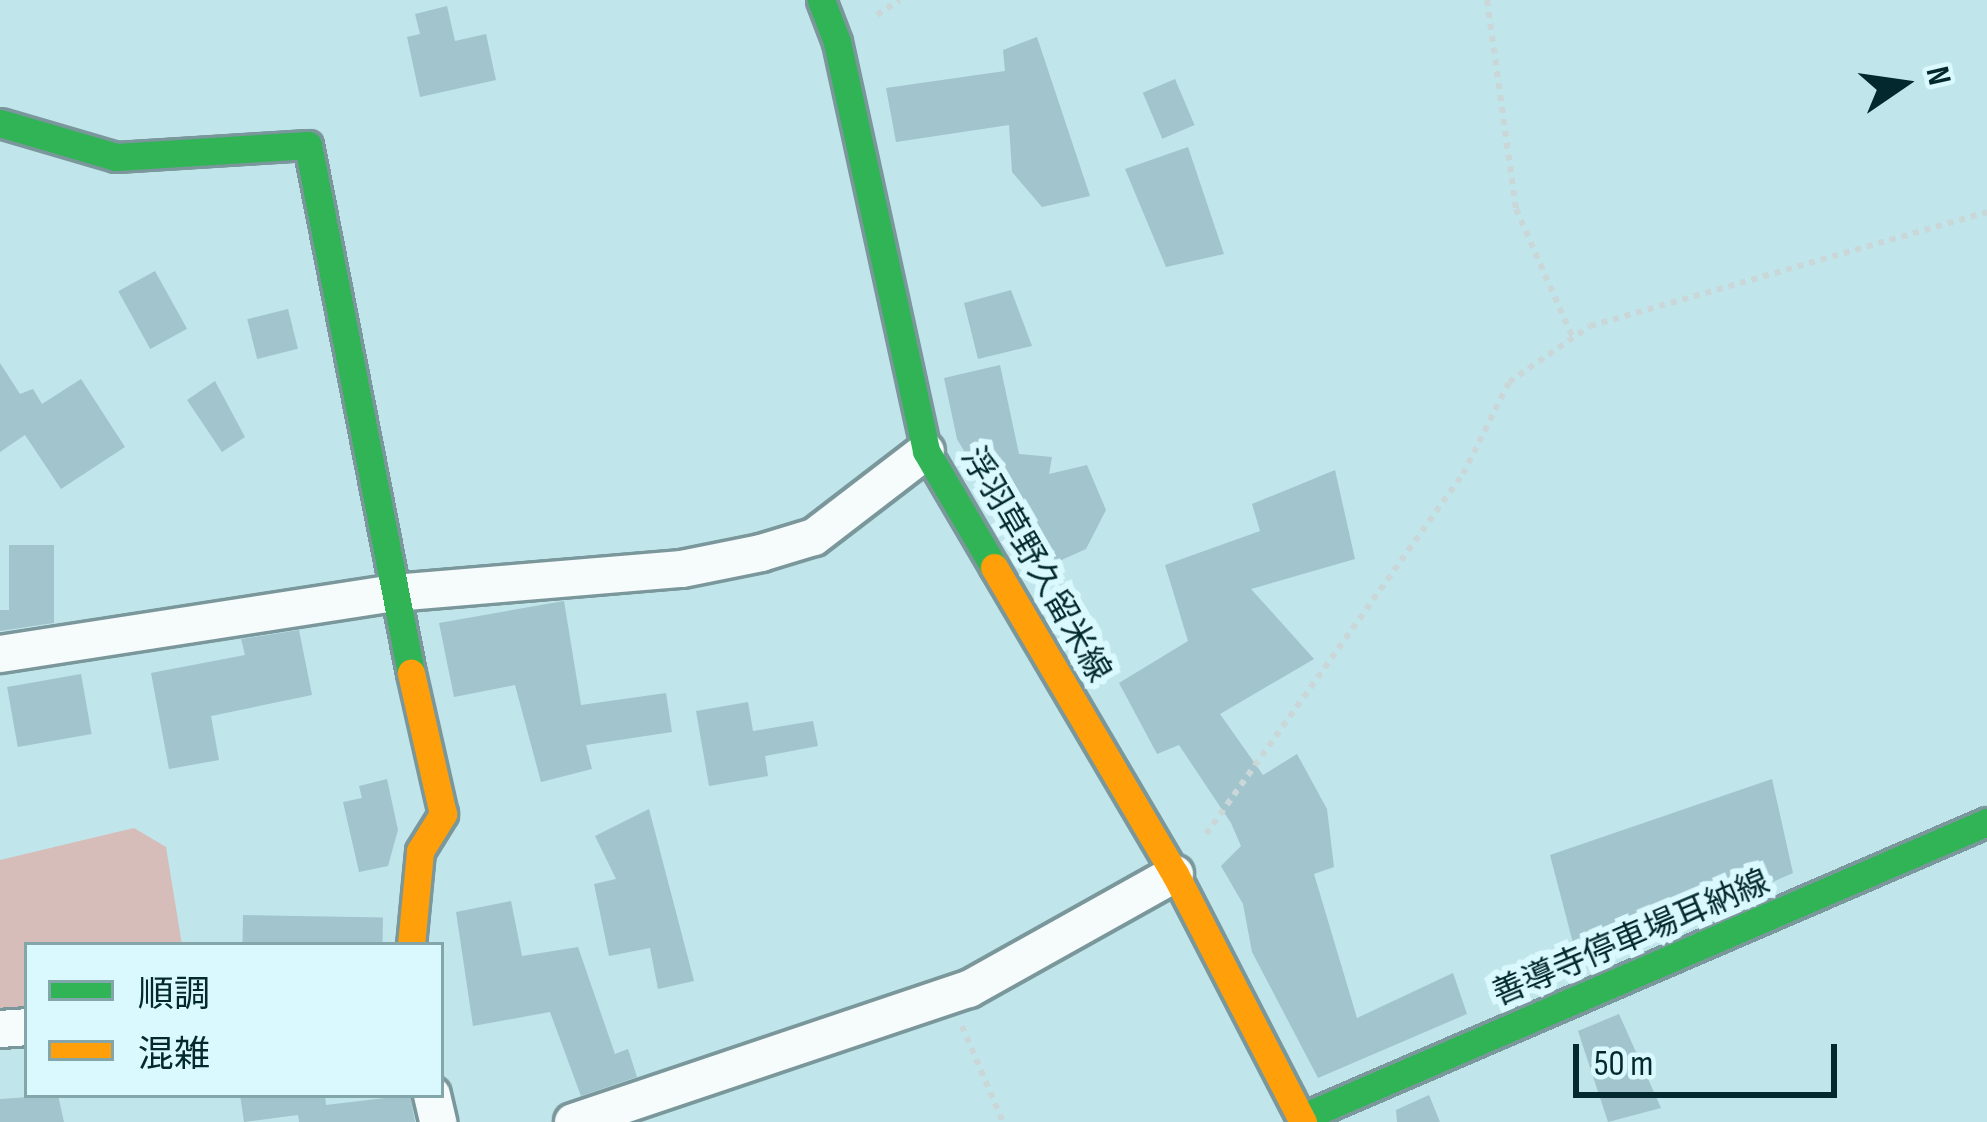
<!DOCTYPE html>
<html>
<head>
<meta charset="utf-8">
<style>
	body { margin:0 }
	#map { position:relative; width:1987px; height:1122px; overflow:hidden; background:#c0e5ea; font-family:"Sofia Sans Condensed","Noto Sans JP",sans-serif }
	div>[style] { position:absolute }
	.green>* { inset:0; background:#d7bdb9 }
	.building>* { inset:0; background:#a2c4cd; transform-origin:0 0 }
	.path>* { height:6px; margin-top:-3px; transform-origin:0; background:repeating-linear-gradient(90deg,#cad7d9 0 6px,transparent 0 12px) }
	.roads { filter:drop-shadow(3px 0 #7a979b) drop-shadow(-3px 0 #7a979b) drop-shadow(0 3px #7a979b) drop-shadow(0 -3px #7a979b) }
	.street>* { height:36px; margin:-18px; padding:0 18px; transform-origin:18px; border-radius:18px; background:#f6fbfc }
	.fast>* { height:27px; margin:-13.5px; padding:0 13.5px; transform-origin:13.5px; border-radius:13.5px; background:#30b455 }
	.slow>* { height:27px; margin:-13.5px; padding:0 13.5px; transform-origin:13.5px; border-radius:13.5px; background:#ff9f0a }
	span { translate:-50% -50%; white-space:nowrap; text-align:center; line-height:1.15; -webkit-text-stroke:12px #d9f9fe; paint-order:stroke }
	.street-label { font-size:33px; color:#03292e }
	.legend { position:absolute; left:24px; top:942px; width:420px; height:156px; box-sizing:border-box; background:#d9f9fe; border:3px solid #83a6ab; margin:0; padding:15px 21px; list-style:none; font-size:36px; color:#03292e }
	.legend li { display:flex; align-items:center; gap:24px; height:60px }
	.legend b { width:60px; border:3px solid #83a6ab }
	.north { position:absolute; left:1843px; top:24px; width:120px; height:120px; -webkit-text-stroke:9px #d9f9fe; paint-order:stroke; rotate:77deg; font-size:33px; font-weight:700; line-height:48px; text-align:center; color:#03292e }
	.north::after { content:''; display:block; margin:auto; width:42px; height:54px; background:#03292e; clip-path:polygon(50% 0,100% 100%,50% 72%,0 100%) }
	.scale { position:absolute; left:1573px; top:1044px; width:264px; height:54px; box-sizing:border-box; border:6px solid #03292e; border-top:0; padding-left:15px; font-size:36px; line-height:42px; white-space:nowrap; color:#03292e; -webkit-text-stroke:9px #d9f9fe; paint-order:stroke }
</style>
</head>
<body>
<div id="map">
	<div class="green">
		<i style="clip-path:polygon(134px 828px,166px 847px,182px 945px,27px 945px,27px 1012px,0 1015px,0 860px)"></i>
	</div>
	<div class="building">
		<i style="clip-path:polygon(447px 6px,455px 41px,486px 34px,496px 80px,420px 97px,407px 37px,420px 34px,415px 14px)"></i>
		<i style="clip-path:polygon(1037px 37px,1090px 196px,1042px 207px,1012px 172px,1009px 125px,896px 142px,886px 88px,1005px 71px,1003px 50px)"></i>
		<i style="left:1175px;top:79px;width:50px;height:35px;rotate:67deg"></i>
		<i style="clip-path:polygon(1188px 147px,1224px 254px,1166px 267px,1125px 169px)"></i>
		<i style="left:155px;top:271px;width:66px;height:42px;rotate:61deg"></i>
		<i style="clip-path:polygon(1011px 290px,1032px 346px,978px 359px,964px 303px)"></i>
		<i style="left:288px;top:309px;width:41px;height:42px;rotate:76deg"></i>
		<i style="clip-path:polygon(0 363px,20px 394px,33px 389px,42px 404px,81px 379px,125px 447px,61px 489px,25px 435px,0 452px)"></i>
		<i style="clip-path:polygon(1000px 365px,1019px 454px,1052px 457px,1049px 474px,1087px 465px,1106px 510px,1086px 549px,1035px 572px,957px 439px,944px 378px)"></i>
		<i style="clip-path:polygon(215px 381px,245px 437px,222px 452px,187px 400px)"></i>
		<i style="clip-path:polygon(1335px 470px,1355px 559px,1251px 589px,1314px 659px,1220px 714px,1263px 775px,1297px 754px,1327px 809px,1334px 867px,1314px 874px,1357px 1018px,1453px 973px,1467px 1014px,1318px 1078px,1252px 952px,1243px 904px,1221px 866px,1241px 846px,1231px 823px,1179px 745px,1157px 754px,1119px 683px,1188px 641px,1165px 565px,1260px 531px,1252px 504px)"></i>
		<i style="clip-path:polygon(9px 545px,54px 545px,54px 623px,0 631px,0 610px,9px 610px)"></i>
		<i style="clip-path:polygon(564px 601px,581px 705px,666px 693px,672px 732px,586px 745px,592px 769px,541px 782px,515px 685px,454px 697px,439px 623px)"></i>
		<i style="clip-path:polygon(299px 630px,312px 695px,211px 716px,219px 760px,169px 769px,151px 673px,245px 655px,241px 639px)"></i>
		<i style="left:81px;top:674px;width:61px;height:75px;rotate:80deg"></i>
		<i style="clip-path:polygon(748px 702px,753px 731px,813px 721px,818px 746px,765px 756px,768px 776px,709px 786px,696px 711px)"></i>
		<i style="clip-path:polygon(387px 779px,398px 830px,388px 866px,359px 872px,343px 802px,362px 798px,359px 786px)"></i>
		<i style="clip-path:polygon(1772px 779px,1793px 873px,1579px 966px,1550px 855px)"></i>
		<i style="clip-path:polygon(649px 809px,694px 981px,658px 989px,650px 948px,609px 956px,594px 884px,616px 879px,595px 836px)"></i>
		<i style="clip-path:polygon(511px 901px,522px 956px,578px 947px,615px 1054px,628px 1049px,637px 1077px,581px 1096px,550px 1012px,473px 1026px,456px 912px)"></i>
		<i style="left:243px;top:915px;width:140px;height:30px;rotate:1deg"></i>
		<i style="clip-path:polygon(1619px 1014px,1661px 1108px,1608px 1122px,1578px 1031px)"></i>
		<i style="clip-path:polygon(58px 1095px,64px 1122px,0 1122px,0 1099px)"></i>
		<i style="clip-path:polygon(240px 1095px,325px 1095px,326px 1105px,410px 1095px,415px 1122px,299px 1122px,298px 1115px,244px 1122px)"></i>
		<i style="clip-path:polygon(1429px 1095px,1440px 1122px,1397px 1122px,1396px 1110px)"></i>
	</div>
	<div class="path">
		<i style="left:1487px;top:0;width:211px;rotate:82.1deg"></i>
		<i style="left:1516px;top:209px;width:141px;rotate:66.2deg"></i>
		<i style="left:877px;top:15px;width:27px;rotate:-34deg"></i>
		<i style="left:1206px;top:834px;width:442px;rotate:-54.5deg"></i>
		<i style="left:1463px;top:474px;width:103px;rotate:-63.4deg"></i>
		<i style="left:1509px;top:382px;width:98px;rotate:-34.7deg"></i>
		<i style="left:1590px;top:326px;width:413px;rotate:-16deg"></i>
		<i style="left:962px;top:1026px;width:104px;rotate:66.9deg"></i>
	</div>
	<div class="roads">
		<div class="street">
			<i style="left:0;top:654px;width:399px;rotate:-8.8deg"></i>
			<i style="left:394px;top:593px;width:289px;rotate:-4.8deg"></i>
			<i style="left:682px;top:569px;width:81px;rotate:-11.4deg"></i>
			<i style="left:761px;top:553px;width:55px;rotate:-16.8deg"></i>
			<i style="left:814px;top:537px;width:141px;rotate:-37.5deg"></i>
			<i style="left:0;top:1029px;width:27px;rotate:-4deg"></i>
			<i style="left:432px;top:1095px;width:28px;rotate:77deg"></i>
			<i style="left:573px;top:1122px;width:418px;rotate:-18.6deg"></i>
			<i style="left:969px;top:989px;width:236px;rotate:-29.2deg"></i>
		</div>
		<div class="fast">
			<i style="left:821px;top:0;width:45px;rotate:69.1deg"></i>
			<i style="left:837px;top:42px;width:419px;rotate:77.7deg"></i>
			<i style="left:926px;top:451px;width:134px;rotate:59.6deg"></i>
			<i style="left:0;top:123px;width:121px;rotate:16.3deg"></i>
			<i style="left:116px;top:157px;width:192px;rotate:-3.6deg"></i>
			<i style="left:308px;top:145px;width:538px;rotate:78.96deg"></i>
			<i style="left:1301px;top:1118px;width:747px;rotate:-23.34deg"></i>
		</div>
		<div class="slow">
			<i style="left:994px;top:567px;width:356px;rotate:59.5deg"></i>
			<i style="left:1175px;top:874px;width:279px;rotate:62.7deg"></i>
			<i style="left:411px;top:945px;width:94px;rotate:-84.5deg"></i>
			<i style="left:420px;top:851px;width:44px;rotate:-58.1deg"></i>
			<i style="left:443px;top:814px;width:145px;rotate:-102.8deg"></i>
		</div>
	</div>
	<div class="street-label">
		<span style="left:1035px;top:565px;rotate:60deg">浮羽草野久留米線</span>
		<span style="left:1631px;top:939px;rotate:-23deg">善導寺停車場耳納線</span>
	</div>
	<ul class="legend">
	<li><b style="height:15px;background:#30b455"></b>順調</li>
	<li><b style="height:15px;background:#ff9f0a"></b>混雑</li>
	</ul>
	<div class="north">N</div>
	<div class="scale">50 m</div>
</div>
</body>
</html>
